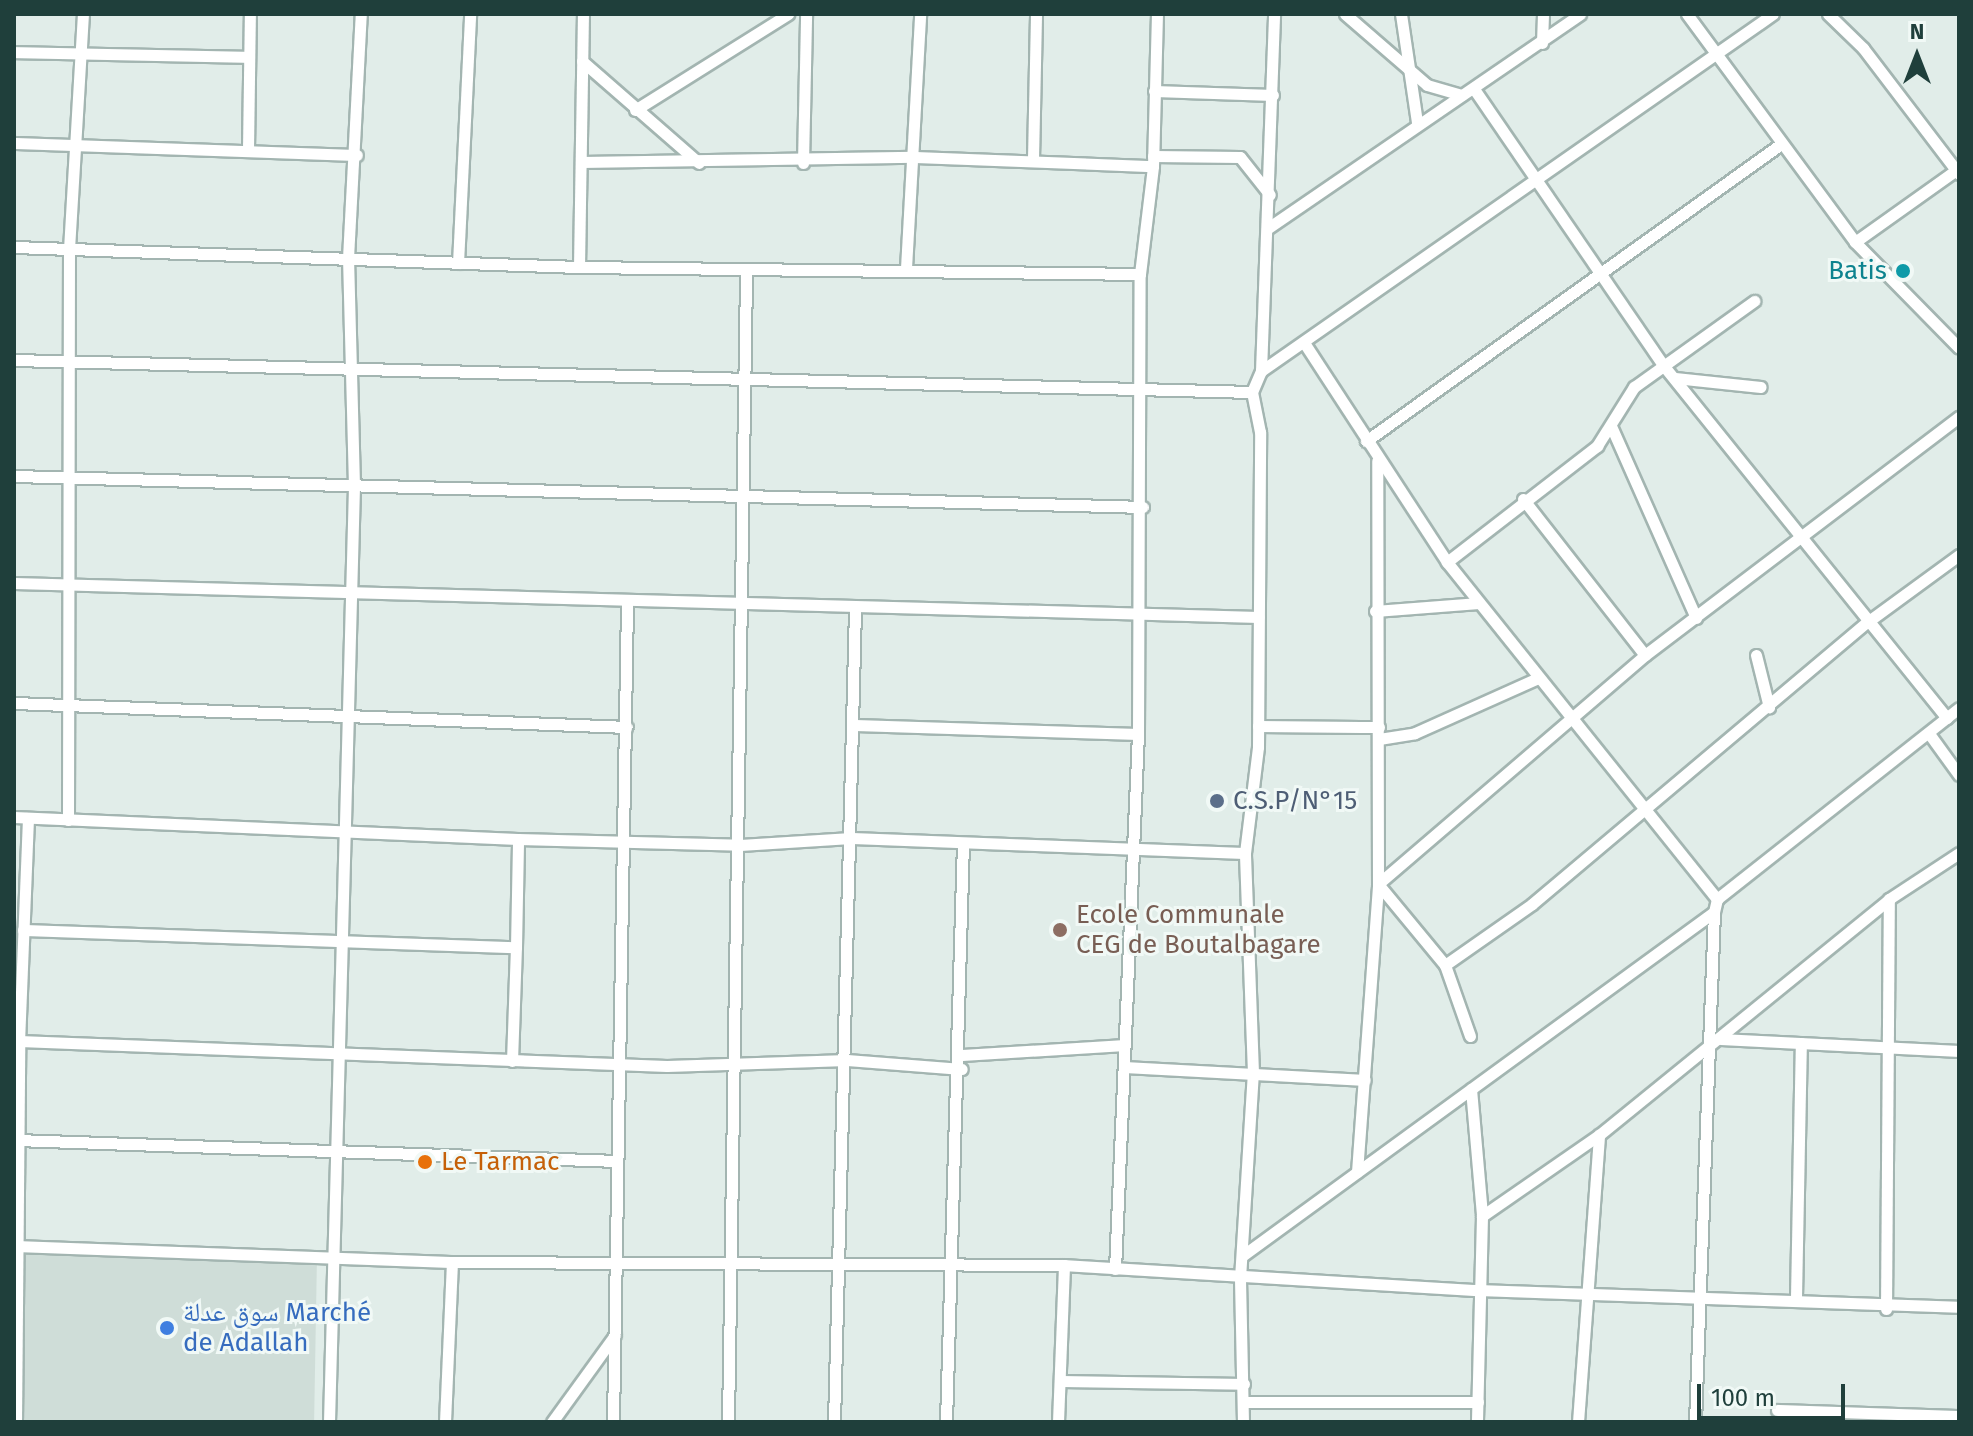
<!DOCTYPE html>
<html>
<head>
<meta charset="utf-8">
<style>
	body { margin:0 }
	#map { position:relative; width:1973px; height:1436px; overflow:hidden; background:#e1ede9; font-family:"Fira Sans","Noto Naskh Arabic",sans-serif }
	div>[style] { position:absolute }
	.built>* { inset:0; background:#cfddd8; transform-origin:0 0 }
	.roads { filter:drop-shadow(2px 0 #a3b5b1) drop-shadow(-2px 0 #a3b5b1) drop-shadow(0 2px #a3b5b1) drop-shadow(0 -2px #a3b5b1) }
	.minor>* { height:11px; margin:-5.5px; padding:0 5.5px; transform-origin:5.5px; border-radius:5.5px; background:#fff }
	.dots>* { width:22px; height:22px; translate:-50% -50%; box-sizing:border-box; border:4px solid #f1f9f6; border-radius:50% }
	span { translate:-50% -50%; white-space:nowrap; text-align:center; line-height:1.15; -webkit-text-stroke:6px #f1f9f6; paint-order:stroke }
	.culture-label { font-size:26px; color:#0d838f }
	.right { translate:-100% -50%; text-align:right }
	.service-label { font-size:26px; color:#4e5e75 }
	.left { translate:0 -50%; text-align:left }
	.education-label { font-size:26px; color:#785e54 }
	.food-label { font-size:26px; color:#c56008 }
	.shop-label { font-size:26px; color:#366cbe }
	.frame { position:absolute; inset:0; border:16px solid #1f3f3b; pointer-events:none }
	.north { position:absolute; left:1877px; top:16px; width:80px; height:80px; -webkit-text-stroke:6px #f1f9f6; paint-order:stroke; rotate:0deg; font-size:22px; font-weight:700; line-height:32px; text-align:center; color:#1f3f3b }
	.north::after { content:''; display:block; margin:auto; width:28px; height:36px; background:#1f3f3b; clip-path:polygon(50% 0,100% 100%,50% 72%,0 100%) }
	.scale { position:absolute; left:1697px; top:1384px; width:148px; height:36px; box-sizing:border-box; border:4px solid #1f3f3b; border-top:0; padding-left:10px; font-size:24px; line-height:28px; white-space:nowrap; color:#1f3f3b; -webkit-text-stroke:6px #f1f9f6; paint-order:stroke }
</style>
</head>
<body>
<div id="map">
	<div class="built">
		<i style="left:19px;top:1253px;width:298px;height:169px;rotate:1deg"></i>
	</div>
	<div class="roads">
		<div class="minor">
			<i style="left:1345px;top:14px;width:108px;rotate:40.9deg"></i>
			<i style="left:1427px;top:85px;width:36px;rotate:16deg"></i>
			<i style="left:1401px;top:14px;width:110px;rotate:81.6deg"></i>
			<i style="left:1687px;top:14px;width:283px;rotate:53.6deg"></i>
			<i style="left:1855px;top:242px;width:148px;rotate:45.5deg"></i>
			<i style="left:1828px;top:14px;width:49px;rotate:44.2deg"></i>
			<i style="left:1863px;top:48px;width:158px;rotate:52.7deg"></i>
			<i style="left:1542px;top:43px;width:29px;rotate:-88deg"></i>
			<i style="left:14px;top:52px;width:235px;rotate:1.2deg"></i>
			<i style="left:582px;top:61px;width:155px;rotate:41.1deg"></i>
			<i style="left:1474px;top:89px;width:335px;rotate:55.6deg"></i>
			<i style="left:1663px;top:365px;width:453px;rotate:51.2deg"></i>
			<i style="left:1154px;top:91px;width:119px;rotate:1.9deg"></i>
			<i style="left:635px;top:110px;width:181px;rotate:-32.1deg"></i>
			<i style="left:14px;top:143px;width:343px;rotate:2deg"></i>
			<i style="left:248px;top:150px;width:136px;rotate:-89.2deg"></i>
			<i style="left:1153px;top:156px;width:87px;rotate:0.7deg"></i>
			<i style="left:1240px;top:157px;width:48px;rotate:51.7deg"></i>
			<i style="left:1033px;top:159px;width:145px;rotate:-88.8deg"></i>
			<i style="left:581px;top:162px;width:334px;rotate:-0.9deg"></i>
			<i style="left:915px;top:157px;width:238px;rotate:2.2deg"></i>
			<i style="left:803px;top:163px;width:149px;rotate:-88.8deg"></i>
			<i style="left:1268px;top:228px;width:378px;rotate:-34.4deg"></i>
			<i style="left:1855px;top:242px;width:128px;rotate:-35.4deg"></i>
			<i style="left:14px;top:247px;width:565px;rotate:2.03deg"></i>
			<i style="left:579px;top:267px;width:561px;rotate:0.71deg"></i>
			<i style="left:458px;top:263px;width:249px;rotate:-87.2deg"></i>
			<i style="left:579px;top:267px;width:253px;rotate:-89.1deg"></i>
			<i style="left:906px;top:268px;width:254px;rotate:-86.8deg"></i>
			<i style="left:1305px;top:344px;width:260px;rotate:56.9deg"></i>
			<i style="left:1447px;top:562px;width:432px;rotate:51.3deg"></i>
			<i style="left:14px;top:360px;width:1238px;rotate:1.48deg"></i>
			<i style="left:1261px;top:371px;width:624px;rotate:-34.89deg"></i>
			<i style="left:1675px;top:378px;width:86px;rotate:6deg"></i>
			<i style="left:1611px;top:426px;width:210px;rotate:66.1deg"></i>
			<i style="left:1366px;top:441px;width:510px;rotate:-35.59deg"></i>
			<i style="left:14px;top:476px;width:1129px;rotate:1.57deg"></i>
			<i style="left:1523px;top:499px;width:198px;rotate:52deg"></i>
			<i style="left:1447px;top:562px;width:190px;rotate:-37.7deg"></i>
			<i style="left:1597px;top:446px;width:70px;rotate:-57.9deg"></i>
			<i style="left:1634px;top:387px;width:148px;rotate:-35.6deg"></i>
			<i style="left:14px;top:583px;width:1245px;rotate:1.56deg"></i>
			<i style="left:1375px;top:611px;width:104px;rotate:-4.4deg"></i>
			<i style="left:1756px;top:655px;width:54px;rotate:76deg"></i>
			<i style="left:14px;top:703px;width:613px;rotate:2.24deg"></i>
			<i style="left:855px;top:725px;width:283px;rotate:1.8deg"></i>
			<i style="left:1258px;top:726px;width:121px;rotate:0.5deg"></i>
			<i style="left:1930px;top:735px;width:49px;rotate:54.1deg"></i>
			<i style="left:1379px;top:739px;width:36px;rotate:-9deg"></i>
			<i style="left:1415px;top:733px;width:135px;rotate:-24.1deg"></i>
			<i style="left:14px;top:817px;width:504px;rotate:2.5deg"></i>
			<i style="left:518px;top:839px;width:222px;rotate:1.5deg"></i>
			<i style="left:740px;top:845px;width:111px;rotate:-3.6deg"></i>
			<i style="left:851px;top:838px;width:394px;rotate:2.2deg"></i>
			<i style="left:28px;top:818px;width:223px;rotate:92.3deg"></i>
			<i style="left:19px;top:1041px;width:648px;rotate:2.21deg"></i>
			<i style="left:667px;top:1066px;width:180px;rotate:-1.9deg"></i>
			<i style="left:847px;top:1060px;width:115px;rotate:4.5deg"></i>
			<i style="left:68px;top:820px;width:571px;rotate:-89.9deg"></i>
			<i style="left:69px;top:249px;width:235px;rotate:-86.6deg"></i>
			<i style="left:23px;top:930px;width:493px;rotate:2deg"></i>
			<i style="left:516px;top:947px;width:108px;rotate:-88.9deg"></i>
			<i style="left:1445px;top:965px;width:106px;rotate:-35deg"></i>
			<i style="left:1532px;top:904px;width:436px;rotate:-40.1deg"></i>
			<i style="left:1866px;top:623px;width:115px;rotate:-36.2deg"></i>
			<i style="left:1470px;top:1036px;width:75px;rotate:-109.4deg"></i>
			<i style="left:1445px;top:965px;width:105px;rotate:-129.6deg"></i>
			<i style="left:1378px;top:884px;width:352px;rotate:-40.6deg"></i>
			<i style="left:1645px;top:655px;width:394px;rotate:-37.2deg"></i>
			<i style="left:1721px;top:1039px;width:238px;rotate:2.9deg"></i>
			<i style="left:962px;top:1055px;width:163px;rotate:-3.5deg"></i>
			<i style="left:512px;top:1061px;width:114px;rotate:-88deg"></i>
			<i style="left:1125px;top:1067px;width:240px;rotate:3.1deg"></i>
			<i style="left:1471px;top:1089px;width:127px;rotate:85deg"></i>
			<i style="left:1482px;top:1216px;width:206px;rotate:91.4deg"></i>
			<i style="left:16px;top:1140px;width:601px;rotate:2deg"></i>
			<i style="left:1357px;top:1172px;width:289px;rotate:-85.8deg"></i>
			<i style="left:1378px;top:884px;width:423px;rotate:-90.1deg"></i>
			<i style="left:1482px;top:1216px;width:142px;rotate:-34.7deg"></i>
			<i style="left:1599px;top:1135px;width:374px;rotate:-39.1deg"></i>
			<i style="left:1889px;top:899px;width:84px;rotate:-33.3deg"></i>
			<i style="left:14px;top:1246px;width:438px;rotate:2.1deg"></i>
			<i style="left:452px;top:1262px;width:612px;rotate:0.28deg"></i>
			<i style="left:1064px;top:1265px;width:413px;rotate:3.5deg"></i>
			<i style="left:1476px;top:1290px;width:483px;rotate:2deg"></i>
			<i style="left:1242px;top:1256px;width:584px;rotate:-36.09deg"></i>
			<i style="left:1714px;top:912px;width:13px;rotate:-77deg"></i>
			<i style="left:1717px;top:899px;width:308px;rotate:-38.3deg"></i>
			<i style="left:1115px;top:1269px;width:535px;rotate:-87.54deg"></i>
			<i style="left:1138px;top:734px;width:460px;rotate:-89.8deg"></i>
			<i style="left:1140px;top:274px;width:109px;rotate:-83.1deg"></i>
			<i style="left:1153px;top:166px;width:152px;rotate:-88.5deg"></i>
			<i style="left:1796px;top:1297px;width:254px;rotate:-88.9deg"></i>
			<i style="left:1886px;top:1309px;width:410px;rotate:-89.6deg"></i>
			<i style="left:1061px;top:1381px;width:183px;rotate:0.9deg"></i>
			<i style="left:1244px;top:1402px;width:234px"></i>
			<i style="left:1777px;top:1410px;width:182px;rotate:1.9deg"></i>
			<i style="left:16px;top:1422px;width:381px;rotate:-89.5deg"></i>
			<i style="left:329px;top:1422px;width:936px;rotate:-88.47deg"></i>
			<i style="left:354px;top:486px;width:228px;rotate:-91.5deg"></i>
			<i style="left:348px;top:258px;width:244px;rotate:-87deg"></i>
			<i style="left:445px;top:1422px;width:160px;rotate:-87.5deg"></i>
			<i style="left:552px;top:1422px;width:107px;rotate:-54.1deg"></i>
			<i style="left:613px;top:1422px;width:819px;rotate:-89.02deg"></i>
			<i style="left:728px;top:1422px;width:1152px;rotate:-89.1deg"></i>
			<i style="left:834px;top:1422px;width:815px;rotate:-88.52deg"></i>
			<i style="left:946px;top:1422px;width:578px;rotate:-88.32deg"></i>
			<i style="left:1058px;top:1422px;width:157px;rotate:-87.8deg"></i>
			<i style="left:1243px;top:1422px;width:144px;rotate:-91.2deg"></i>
			<i style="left:1240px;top:1278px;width:205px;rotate:-86.4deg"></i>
			<i style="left:1253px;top:1073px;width:220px;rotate:-92.1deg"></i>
			<i style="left:1245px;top:853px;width:107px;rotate:-83deg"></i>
			<i style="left:1258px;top:747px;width:315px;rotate:-89.6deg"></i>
			<i style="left:1260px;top:432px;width:41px;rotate:-101.3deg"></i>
			<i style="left:1252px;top:392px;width:23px;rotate:-67deg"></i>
			<i style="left:1261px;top:371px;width:357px;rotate:-87.9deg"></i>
			<i style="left:1578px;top:1422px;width:288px;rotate:-85.8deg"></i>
			<i style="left:1695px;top:1422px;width:510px;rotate:-87.87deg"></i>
		</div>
	</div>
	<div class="dots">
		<i style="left:1903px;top:271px;background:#0f9aa8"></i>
		<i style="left:1217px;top:801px;background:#5c6f8a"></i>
		<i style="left:1060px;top:930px;background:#8d6e63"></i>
		<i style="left:425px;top:1162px;background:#e8710a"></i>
		<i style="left:167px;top:1328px;background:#3f7fe0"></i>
	</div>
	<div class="culture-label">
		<span class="right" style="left:1887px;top:271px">Batis</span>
	</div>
	<div class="service-label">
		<span class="left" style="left:1233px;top:801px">C.S.P/N°15</span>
	</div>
	<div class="education-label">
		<span class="left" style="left:1076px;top:930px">Ecole Communale<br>CEG de Boutalbagare</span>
	</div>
	<div class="food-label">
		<span class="left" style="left:441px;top:1162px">Le Tarmac</span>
	</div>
	<div class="shop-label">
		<span class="left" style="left:183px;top:1328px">سوق عدلة Marché<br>de Adallah</span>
	</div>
	<div class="frame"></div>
	<div class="north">N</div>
	<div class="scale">100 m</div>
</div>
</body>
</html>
